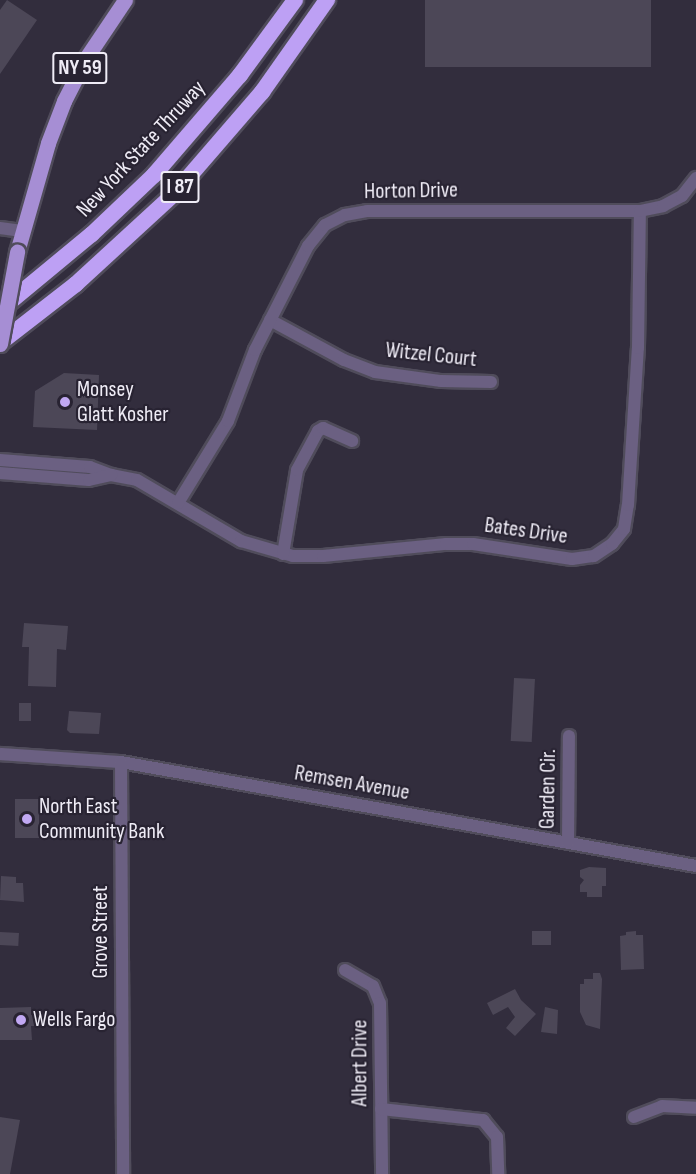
<!DOCTYPE html>
<html>
<head>
<meta charset="utf-8">
<style>
	body { margin:0 }
	#map { position:relative; width:696px; height:1174px; overflow:hidden; background:#322d3d; font-family:"Sofia Sans Condensed",sans-serif }
	div>[style] { position:absolute }
	.building>* { inset:0; background:#4c4757; transform-origin:0 0 }
	.roads { filter:drop-shadow(2px 0 #504c5b) drop-shadow(-2px 0 #504c5b) drop-shadow(0 2px #504c5b) drop-shadow(0 -2px #504c5b) }
	.minor>* { height:12px; margin:-6px; padding:0 6px; transform-origin:6px; border-radius:6px; background:#6b6082 }
	.major>* { height:15px; margin:-7.5px; padding:0 7.5px; transform-origin:7.5px; border-radius:7.5px; background:#a68ed4 }
	.highway>* { height:16px; margin:-8px; padding:0 8px; transform-origin:8px; border-radius:8px; background:#bda0f4 }
	.bridges { filter:drop-shadow(2px 0 #504c5b) drop-shadow(-2px 0 #504c5b) drop-shadow(0 2px #504c5b) drop-shadow(0 -2px #504c5b) }
	.major-bridge>* { height:15px; margin:-7.5px; padding:0 7.5px; transform-origin:7.5px; border-radius:7.5px; background:#a68ed4 }
	.dots>* { width:16px; height:16px; translate:-50% -50%; box-sizing:border-box; border:3px solid #282332; border-radius:50% }
	span { translate:-50% -50%; white-space:nowrap; text-align:center; line-height:1.15; -webkit-text-stroke:4.5px #282332; paint-order:stroke }
	.shield-label span { padding:2px 4px; background:#282332; border:2px solid; border-radius:4px; -webkit-text-stroke-width:0 }
	.shield-label { font-size:21px; color:#efecf6; font-weight:700 }
	.street-label { font-size:22px; color:#efecf6 }
	.poi-label { font-size:22px; color:#efecf6 }
	.left { translate:0 -50%; text-align:left }
</style>
</head>
<body>
<div id="map">
	<div class="building">
		<i style="clip-path:polygon(7px 0,37px 20px,0 74px,0 10px)"></i>
		<i style="left:425px;top:0;width:226px;height:67px"></i>
		<i style="clip-path:polygon(64px 373px,99px 375px,97px 430px,33px 427px,35px 391px)"></i>
		<i style="clip-path:polygon(24px 623px,68px 626px,66px 650px,57px 649px,56px 687px,28px 686px,29px 647px,22px 647px)"></i>
		<i style="left:514px;top:678px;width:21px;height:63px;rotate:3deg"></i>
		<i style="left:19px;top:703px;width:12px;height:18px"></i>
		<i style="clip-path:polygon(69px 711px,101px 713px,99px 734px,70px 733px,67px 730px)"></i>
		<i style="left:15px;top:799px;width:24px;height:39px"></i>
		<i style="clip-path:polygon(589px 867px,606px 868px,606px 886px,602px 886px,602px 897px,587px 897px,587px 892px,580px 892px,580px 885px,584px 880px,580px 877px,580px 870px)"></i>
		<i style="clip-path:polygon(1px 876px,16px 877px,16px 883px,23px 883px,24px 902px,0 900px)"></i>
		<i style="left:532px;top:931px;width:19px;height:14px"></i>
		<i style="clip-path:polygon(636px 931px,636px 935px,643px 935px,644px 969px,621px 970px,620px 936px,626px 935px,626px 932px)"></i>
		<i style="left:0;top:932px;width:19px;height:13px;rotate:3deg"></i>
		<i style="clip-path:polygon(593px 973px,600px 973px,602px 979px,600px 1029px,586px 1025px,580px 1012px,580px 984px,584px 984px,584px 979px,593px 979px)"></i>
		<i style="clip-path:polygon(515px 989px,521px 1000px,536px 1014px,515px 1036px,506px 1028px,515px 1017px,508px 1007px,493px 1015px,487px 1003px)"></i>
		<i style="clip-path:polygon(31px 1007px,31px 1015px,41px 1014px,42px 1026px,31px 1026px,32px 1040px,0 1040px,0 1008px)"></i>
		<i style="clip-path:polygon(545px 1007px,558px 1010px,557px 1034px,541px 1032px)"></i>
		<i style="clip-path:polygon(0 1117px,20px 1120px,10px 1174px,0 1174px)"></i>
	</div>
	<div class="roads">
		<div class="minor">
			<i style="left:0;top:228px;width:22px;rotate:8deg"></i>
			<i style="left:270px;top:320px;width:84px;rotate:28.4deg"></i>
			<i style="left:344px;top:360px;width:33px;rotate:21deg"></i>
			<i style="left:375px;top:372px;width:67px;rotate:7.8deg"></i>
			<i style="left:441px;top:381px;width:50px;rotate:1.1deg"></i>
			<i style="left:0;top:460px;width:90px;rotate:4.4deg"></i>
			<i style="left:90px;top:467px;width:22px;rotate:21deg"></i>
			<i style="left:111px;top:475px;width:26px;rotate:11deg"></i>
			<i style="left:137px;top:480px;width:121px;rotate:30.4deg"></i>
			<i style="left:241px;top:541px;width:54px;rotate:16.1deg"></i>
			<i style="left:293px;top:556px;width:30px"></i>
			<i style="left:323px;top:556px;width:124px;rotate:-5.6deg"></i>
			<i style="left:446px;top:544px;width:27px"></i>
			<i style="left:473px;top:544px;width:100px;rotate:8.6deg"></i>
			<i style="left:572px;top:559px;width:22px;rotate:-8deg"></i>
			<i style="left:594px;top:556px;width:22px;rotate:-34deg"></i>
			<i style="left:612px;top:544px;width:19px;rotate:-51deg"></i>
			<i style="left:624px;top:529px;width:24px;rotate:-81deg"></i>
			<i style="left:628px;top:505px;width:157px;rotate:-86.4deg"></i>
			<i style="left:638px;top:348px;width:137px;rotate:-89.2deg"></i>
			<i style="left:0;top:473px;width:89px;rotate:4.5deg"></i>
			<i style="left:89px;top:480px;width:23px;rotate:-13deg"></i>
			<i style="left:178px;top:503px;width:96px;rotate:-58.6deg"></i>
			<i style="left:228px;top:421px;width:76px;rotate:-69.2deg"></i>
			<i style="left:255px;top:350px;width:117px;rotate:-63deg"></i>
			<i style="left:308px;top:246px;width:27px;rotate:-51deg"></i>
			<i style="left:325px;top:225px;width:22px;rotate:-27deg"></i>
			<i style="left:345px;top:215px;width:22px;rotate:-10deg"></i>
			<i style="left:367px;top:211px;width:273px"></i>
			<i style="left:640px;top:211px;width:24px;rotate:-12deg"></i>
			<i style="left:663px;top:206px;width:21px;rotate:-28deg"></i>
			<i style="left:682px;top:196px;width:23px;rotate:-52deg"></i>
			<i style="left:283px;top:554px;width:85px;rotate:-80.5deg"></i>
			<i style="left:297px;top:470px;width:44px;rotate:-61.7deg"></i>
			<i style="left:318px;top:431px;width:6px;rotate:-31deg"></i>
			<i style="left:323px;top:428px;width:32px;rotate:24deg"></i>
			<i style="left:0;top:754px;width:121px;rotate:3.8deg"></i>
			<i style="left:121px;top:762px;width:584px;rotate:10.25deg"></i>
			<i style="left:121px;top:762px;width:412px;rotate:89.7deg"></i>
			<i style="left:568px;top:843px;width:107px;rotate:-89.5deg"></i>
			<i style="left:345px;top:970px;width:32px;rotate:30deg"></i>
			<i style="left:373px;top:986px;width:18px;rotate:68deg"></i>
			<i style="left:380px;top:1003px;width:171px;rotate:89.3deg"></i>
			<i style="left:381px;top:1109px;width:103px;rotate:6.2deg"></i>
			<i style="left:483px;top:1120px;width:22px;rotate:51deg"></i>
			<i style="left:497px;top:1137px;width:37px;rotate:88deg"></i>
			<i style="left:634px;top:1117px;width:30px;rotate:-21deg"></i>
			<i style="left:662px;top:1106px;width:34px;rotate:3deg"></i>
		</div>
		<div class="major">
			<i style="left:17px;top:252px;width:113px;rotate:-74.1deg"></i>
			<i style="left:48px;top:143px;width:45px;rotate:-69.1deg"></i>
			<i style="left:64px;top:101px;width:48px;rotate:-62.9deg"></i>
			<i style="left:86px;top:58px;width:70px;rotate:-56.1deg"></i>
		</div>
		<div class="highway">
			<i style="left:0;top:310px;width:119px;rotate:-39.6deg"></i>
			<i style="left:92px;top:234px;width:86px;rotate:-43.6deg"></i>
			<i style="left:154px;top:175px;width:132px;rotate:-49.3deg"></i>
			<i style="left:240px;top:75px;width:93px;rotate:-53.7deg"></i>
			<i style="left:0;top:343px;width:96px;rotate:-37.8deg"></i>
			<i style="left:76px;top:284px;width:133px;rotate:-42.6deg"></i>
			<i style="left:174px;top:194px;width:135px;rotate:-49.2deg"></i>
			<i style="left:262px;top:92px;width:113px;rotate:-54.8deg"></i>
		</div>
	</div>
	<div class="bridges">
		<div class="major-bridge">
			<i style="left:0;top:344px;width:94px;rotate:-79.5deg"></i>
		</div>
	</div>
	<div class="dots">
		<i style="left:65px;top:402px;background:#c1a8f3"></i>
		<i style="left:27px;top:819px;background:#c1a8f3"></i>
		<i style="left:21px;top:1020px;background:#c1a8f3"></i>
	</div>
	<div class="shield-label">
		<span style="left:80px;top:68px">NY 59</span>
		<span style="left:180px;top:187px">I 87</span>
	</div>
	<div class="street-label">
		<span style="left:141px;top:149px;rotate:-47deg">New York State Thruway</span>
		<span style="left:411px;top:191px;rotate:-1deg">Horton Drive</span>
		<span style="left:431px;top:355px;rotate:6deg">Witzel Court</span>
		<span style="left:526px;top:531px;rotate:8deg">Bates Drive</span>
		<span style="left:352px;top:783px;rotate:10deg">Remsen Avenue</span>
		<span style="left:548px;top:789px;rotate:-89deg">Garden Cir.</span>
		<span style="left:101px;top:932px;rotate:-90deg">Grove Street</span>
		<span style="left:360px;top:1063px;rotate:-90deg">Albert Drive</span>
	</div>
	<div class="poi-label">
		<span class="left" style="left:77px;top:402px">Monsey<br>Glatt Kosher</span>
		<span class="left" style="left:39px;top:819px">North East<br>Community Bank</span>
		<span class="left" style="left:33px;top:1020px">Wells Fargo</span>
	</div>
</div>
</body>
</html>
